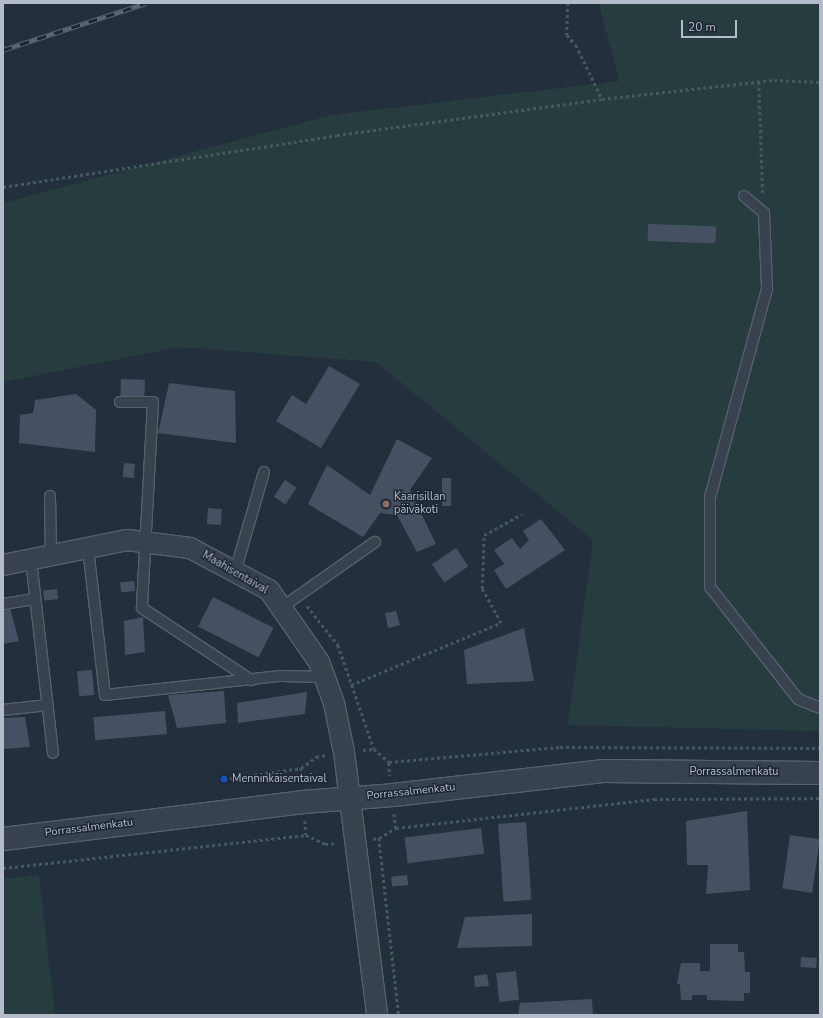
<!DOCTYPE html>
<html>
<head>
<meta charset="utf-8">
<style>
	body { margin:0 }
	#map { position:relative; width:823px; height:1018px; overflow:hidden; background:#242f3e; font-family:"Nunito Sans",sans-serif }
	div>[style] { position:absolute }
	.green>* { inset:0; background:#263c3f }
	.building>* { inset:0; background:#455162; transform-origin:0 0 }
	.path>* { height:2.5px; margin-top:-1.25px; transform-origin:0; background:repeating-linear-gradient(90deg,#44595c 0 3px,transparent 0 6px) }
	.roads { filter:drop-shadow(1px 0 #565f6c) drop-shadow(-1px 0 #565f6c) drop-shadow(0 1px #565f6c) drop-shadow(0 -1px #565f6c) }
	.service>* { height:10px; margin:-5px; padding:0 5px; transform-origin:5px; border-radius:5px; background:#38414e }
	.minor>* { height:20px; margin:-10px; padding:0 10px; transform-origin:10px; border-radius:10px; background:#38414e }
	.tertiary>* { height:22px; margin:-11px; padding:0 11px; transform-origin:11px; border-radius:11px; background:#38414e }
	.rail>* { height:4.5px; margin-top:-2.25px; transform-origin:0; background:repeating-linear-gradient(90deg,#1d2633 0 9px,#5a6575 0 18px); box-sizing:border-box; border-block:1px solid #5a6575 }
	.dots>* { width:11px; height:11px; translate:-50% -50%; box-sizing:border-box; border:2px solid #1d2633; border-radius:50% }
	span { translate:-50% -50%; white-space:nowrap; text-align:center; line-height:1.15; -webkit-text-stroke:3px #1d2633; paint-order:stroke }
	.poi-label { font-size:11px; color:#b4bcc9 }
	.left { translate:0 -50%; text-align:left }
	.street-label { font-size:11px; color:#b4bcc9 }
	.frame { position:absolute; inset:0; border:4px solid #b4bcc9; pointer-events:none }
	.scale { position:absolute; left:681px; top:20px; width:56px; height:18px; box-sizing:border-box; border:2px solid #b4bcc9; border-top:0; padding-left:5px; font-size:12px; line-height:14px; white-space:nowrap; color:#b4bcc9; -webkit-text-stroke:3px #1d2633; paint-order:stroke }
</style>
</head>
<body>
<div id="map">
	<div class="green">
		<i style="clip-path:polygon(599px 3px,820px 3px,820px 731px,568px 725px,593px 540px,376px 362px,180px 347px,3px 382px,3px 203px,332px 115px,619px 81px)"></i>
		<i style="clip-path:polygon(39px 875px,55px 1015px,3px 1015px,3px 879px)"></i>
	</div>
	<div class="building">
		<i style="left:648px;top:224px;width:68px;height:17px;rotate:2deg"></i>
		<i style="clip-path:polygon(329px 366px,360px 384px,321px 448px,276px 421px,292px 395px,306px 404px)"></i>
		<i style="left:121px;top:379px;width:24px;height:17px;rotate:2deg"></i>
		<i style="clip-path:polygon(169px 383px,235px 391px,236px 443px,158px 433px)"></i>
		<i style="clip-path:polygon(76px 394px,96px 410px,95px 452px,19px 443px,20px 415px,33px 413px,35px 400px)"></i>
		<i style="clip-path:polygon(397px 439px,432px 458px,410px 490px,436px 544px,417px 552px,397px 515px,380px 513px,363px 537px,308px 504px,327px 465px,370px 495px)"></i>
		<i style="left:124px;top:463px;width:11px;height:14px;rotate:5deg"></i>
		<i style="left:442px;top:478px;width:9px;height:28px"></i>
		<i style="left:285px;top:480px;width:14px;height:20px;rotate:34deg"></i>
		<i style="left:208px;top:508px;width:14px;height:16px;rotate:4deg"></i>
		<i style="clip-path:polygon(541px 519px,565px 550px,506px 589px,494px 570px,504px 564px,494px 550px,512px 538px,520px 549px,529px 540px,523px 531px)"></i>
		<i style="left:456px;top:548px;width:22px;height:29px;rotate:56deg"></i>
		<i style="left:134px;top:581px;width:10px;height:14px;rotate:84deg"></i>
		<i style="left:57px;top:589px;width:10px;height:14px;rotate:84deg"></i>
		<i style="left:213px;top:597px;width:68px;height:33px;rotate:27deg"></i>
		<i style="clip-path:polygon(10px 608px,19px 641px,3px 644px,3px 610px)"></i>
		<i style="clip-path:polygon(396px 611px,400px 625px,388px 628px,385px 613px)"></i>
		<i style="clip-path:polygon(143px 617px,145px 652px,125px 655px,124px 621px)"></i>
		<i style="clip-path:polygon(524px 628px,534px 681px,467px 684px,464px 650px)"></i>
		<i style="left:92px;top:670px;width:25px;height:15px;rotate:85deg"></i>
		<i style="clip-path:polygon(224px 691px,226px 723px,177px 728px,168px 695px)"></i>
		<i style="clip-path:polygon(307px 692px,305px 714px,238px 723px,237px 703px)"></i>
		<i style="left:165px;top:711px;width:23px;height:72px;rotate:85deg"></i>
		<i style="clip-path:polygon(25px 717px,30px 747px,3px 749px,3px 718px)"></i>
		<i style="clip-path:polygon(747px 811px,750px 890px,706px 894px,708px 865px,687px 865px,686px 821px)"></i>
		<i style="left:526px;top:822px;width:78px;height:28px;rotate:86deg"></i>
		<i style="left:481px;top:828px;width:26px;height:77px;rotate:83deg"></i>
		<i style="left:790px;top:835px;width:30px;height:54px;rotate:8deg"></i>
		<i style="left:407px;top:875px;width:10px;height:16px;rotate:84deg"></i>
		<i style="clip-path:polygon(532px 914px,532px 946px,457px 948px,465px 917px)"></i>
		<i style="clip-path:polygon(710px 944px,738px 944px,738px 952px,744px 952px,745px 972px,750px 972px,750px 993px,744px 993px,744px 1001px,707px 1000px,707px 995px,692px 995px,692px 1000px,681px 1000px,680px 984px,677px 984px,681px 963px,700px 963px,700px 971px,710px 971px)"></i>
		<i style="left:801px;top:957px;width:16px;height:10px;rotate:4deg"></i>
		<i style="left:516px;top:971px;width:29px;height:20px;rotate:84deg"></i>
		<i style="clip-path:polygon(487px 974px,489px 986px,475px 987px,474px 976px)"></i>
		<i style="clip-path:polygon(592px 999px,593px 1015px,518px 1015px,520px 1003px)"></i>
	</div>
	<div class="path">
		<i style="left:568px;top:3px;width:32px;rotate:92deg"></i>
		<i style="left:567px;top:35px;width:13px;rotate:48deg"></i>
		<i style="left:576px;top:45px;width:60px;rotate:64.3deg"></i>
		<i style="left:759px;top:82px;width:112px;rotate:88deg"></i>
		<i style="left:3px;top:187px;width:338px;rotate:-8.8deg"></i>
		<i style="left:337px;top:135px;width:267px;rotate:-7.7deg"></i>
		<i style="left:602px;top:99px;width:173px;rotate:-6.3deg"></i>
		<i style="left:774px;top:80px;width:46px;rotate:2.5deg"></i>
		<i style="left:307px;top:606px;width:50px;rotate:51.5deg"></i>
		<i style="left:338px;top:645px;width:110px;rotate:70.9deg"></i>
		<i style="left:351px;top:685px;width:162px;rotate:-22.5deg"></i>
		<i style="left:501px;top:623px;width:39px;rotate:-119deg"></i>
		<i style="left:482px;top:589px;width:54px;rotate:-87.9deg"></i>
		<i style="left:484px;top:535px;width:43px;rotate:-28.9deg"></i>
		<i style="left:363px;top:750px;width:11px;rotate:-5deg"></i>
		<i style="left:374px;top:749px;width:20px;rotate:41deg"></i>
		<i style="left:389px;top:762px;width:172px;rotate:-5deg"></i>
		<i style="left:560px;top:747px;width:260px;rotate:0.2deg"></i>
		<i style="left:389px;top:763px;width:13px;rotate:86deg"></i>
		<i style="left:301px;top:768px;width:14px;rotate:86deg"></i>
		<i style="left:224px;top:779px;width:78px;rotate:-8.1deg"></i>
		<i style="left:301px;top:768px;width:19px;rotate:-36deg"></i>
		<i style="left:316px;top:757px;width:10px;rotate:-11deg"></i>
		<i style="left:394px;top:814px;width:14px;rotate:82deg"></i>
		<i style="left:305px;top:821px;width:14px;rotate:86deg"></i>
		<i style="left:379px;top:838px;width:178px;rotate:83.6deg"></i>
		<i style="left:373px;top:839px;width:6px;rotate:-9deg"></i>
		<i style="left:379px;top:838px;width:20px;rotate:-30deg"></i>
		<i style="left:396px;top:828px;width:260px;rotate:-6.4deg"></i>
		<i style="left:654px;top:799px;width:166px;rotate:-0.3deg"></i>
		<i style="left:3px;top:868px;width:305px;rotate:-6.2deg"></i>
		<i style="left:306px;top:835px;width:21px;rotate:25deg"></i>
		<i style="left:325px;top:844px;width:11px;rotate:-5deg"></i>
	</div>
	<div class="roads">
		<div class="service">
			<i style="left:744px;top:196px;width:26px;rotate:40deg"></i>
			<i style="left:764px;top:213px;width:76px;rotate:87.7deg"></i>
			<i style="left:767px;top:289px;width:216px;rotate:105.3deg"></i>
			<i style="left:710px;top:497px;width:90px;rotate:90deg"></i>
			<i style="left:710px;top:587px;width:142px;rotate:51.8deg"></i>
			<i style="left:798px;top:699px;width:24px;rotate:22deg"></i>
			<i style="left:120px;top:402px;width:33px"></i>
			<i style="left:153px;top:402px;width:206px;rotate:93.1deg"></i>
			<i style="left:142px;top:608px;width:131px;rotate:33.4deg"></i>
			<i style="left:50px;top:496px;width:60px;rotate:89deg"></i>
			<i style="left:88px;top:548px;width:148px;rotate:83.4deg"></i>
			<i style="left:105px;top:695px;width:177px;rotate:-6.2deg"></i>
			<i style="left:281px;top:676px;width:44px;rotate:1.3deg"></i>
			<i style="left:31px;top:560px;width:194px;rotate:83.5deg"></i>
			<i style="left:235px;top:572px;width:104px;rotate:-73.8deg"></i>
			<i style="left:3px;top:604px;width:32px;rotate:-9deg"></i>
			<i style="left:281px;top:608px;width:115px;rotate:-35.1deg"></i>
			<i style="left:3px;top:710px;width:45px;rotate:-6.3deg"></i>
		</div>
		<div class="minor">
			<i style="left:3px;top:565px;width:126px;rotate:-11.4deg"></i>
			<i style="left:127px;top:540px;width:64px;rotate:7.2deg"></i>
			<i style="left:190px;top:548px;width:89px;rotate:28deg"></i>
			<i style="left:269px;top:590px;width:88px;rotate:55.2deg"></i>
			<i style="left:319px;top:662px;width:44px;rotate:69.9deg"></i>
			<i style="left:334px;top:703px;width:50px;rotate:78.5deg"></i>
			<i style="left:344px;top:752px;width:265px;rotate:82.8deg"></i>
		</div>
		<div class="tertiary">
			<i style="left:3px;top:839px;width:302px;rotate:-7deg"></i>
			<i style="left:303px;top:802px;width:90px;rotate:-4.4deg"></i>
			<i style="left:393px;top:795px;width:211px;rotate:-6.5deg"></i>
			<i style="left:603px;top:771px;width:217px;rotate:0.5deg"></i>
		</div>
	</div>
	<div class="rail">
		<i style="left:3px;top:50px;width:151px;rotate:-18.2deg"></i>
	</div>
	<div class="dots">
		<i style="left:386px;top:504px;background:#8d6e63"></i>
		<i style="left:224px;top:779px;background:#1a4fb4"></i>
	</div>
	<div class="poi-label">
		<span class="left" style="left:394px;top:504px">Kaarisillan<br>päiväkoti</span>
		<span class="left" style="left:232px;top:779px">Menninkäisentaival</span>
	</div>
	<div class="street-label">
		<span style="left:235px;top:573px;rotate:30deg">Maahisentaival</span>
		<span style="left:734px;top:772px">Porrassalmenkatu</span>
		<span style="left:411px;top:792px;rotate:-6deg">Porrassalmenkatu</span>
		<span style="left:89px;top:828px;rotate:-7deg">Porrassalmenkatu</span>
	</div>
	<div class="frame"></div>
	<div class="scale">20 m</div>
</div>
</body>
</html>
